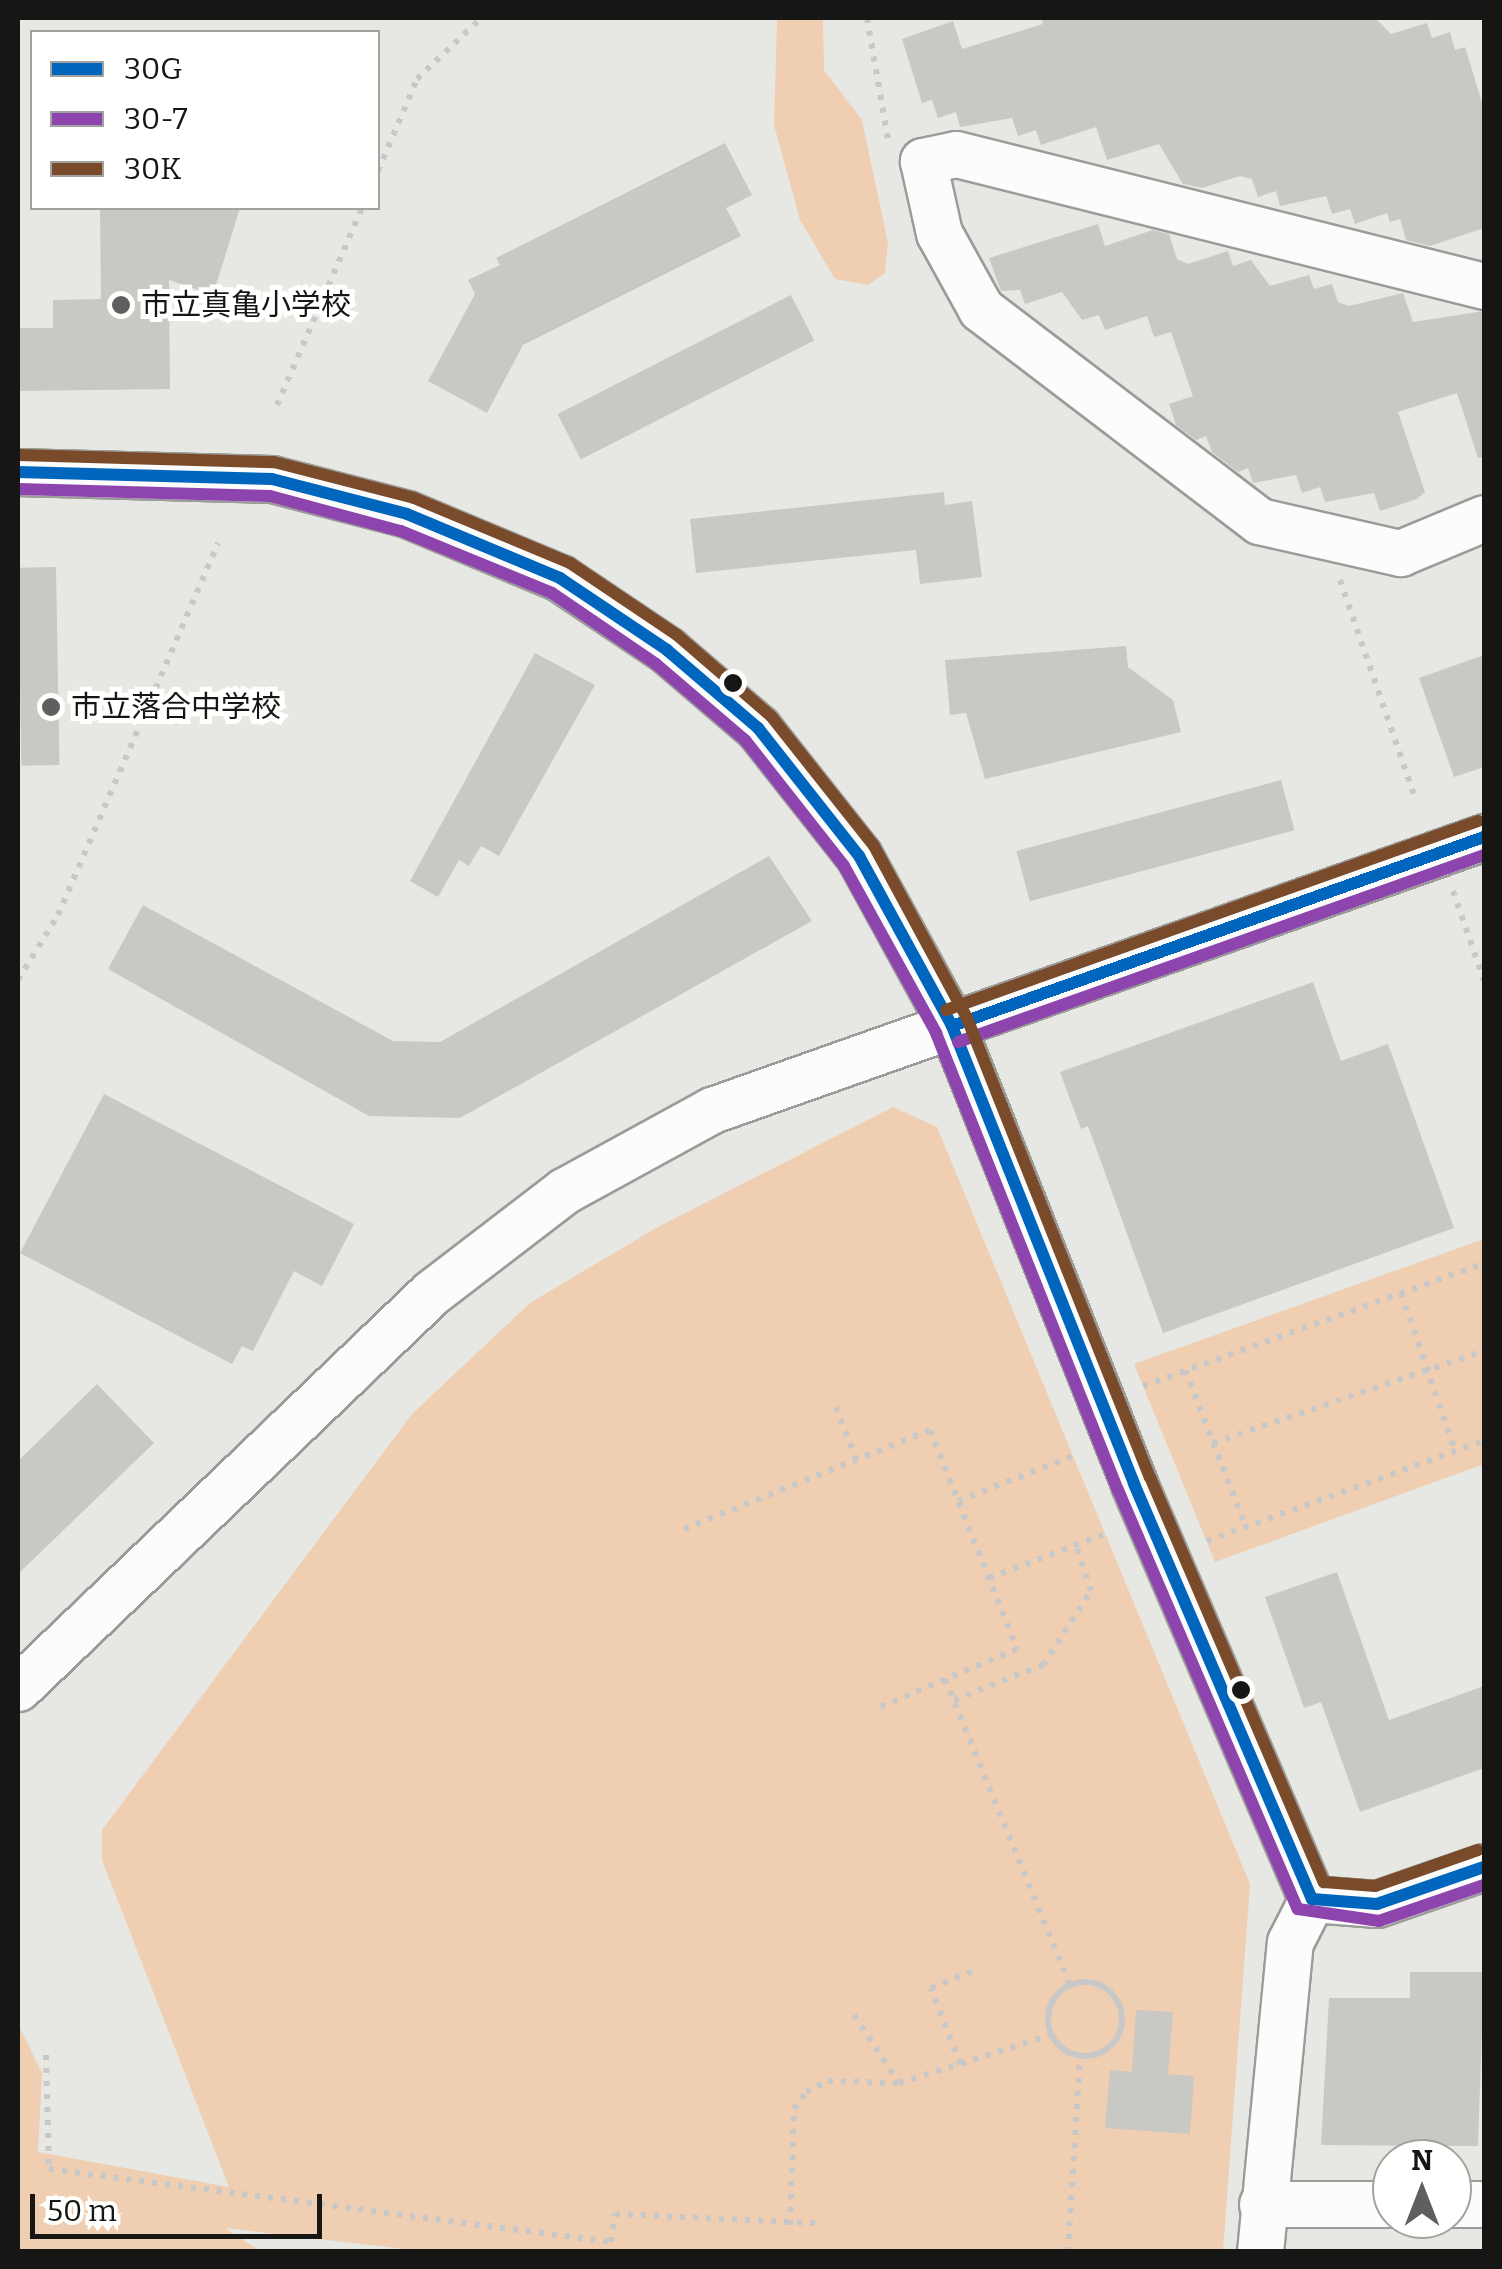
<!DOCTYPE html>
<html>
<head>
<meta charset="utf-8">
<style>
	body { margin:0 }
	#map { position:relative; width:1502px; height:2269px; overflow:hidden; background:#e7e8e4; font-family:Bitter,"Noto Sans JP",serif }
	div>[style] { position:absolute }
	.green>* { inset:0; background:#f0ceb1 }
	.building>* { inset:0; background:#c8c8c5; transform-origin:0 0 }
	.path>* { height:6px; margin-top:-3px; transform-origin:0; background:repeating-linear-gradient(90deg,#c8c8c8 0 5px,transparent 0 13px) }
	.path>.ring { margin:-3px; padding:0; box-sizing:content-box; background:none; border:6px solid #c8c8c8; border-radius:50% }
	.roads { filter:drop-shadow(2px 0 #9b9c99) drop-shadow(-2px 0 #9b9c99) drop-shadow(0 2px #9b9c99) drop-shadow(0 -2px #9b9c99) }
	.minor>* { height:45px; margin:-22.5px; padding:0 22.5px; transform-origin:22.5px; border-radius:22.5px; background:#fbfcfb }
	.bus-1>* { height:12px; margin:-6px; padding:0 6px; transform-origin:6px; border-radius:6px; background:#0065bd }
	.bus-2>* { height:12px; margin:-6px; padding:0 6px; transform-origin:6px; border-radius:6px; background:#8e44ad }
	.bus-3>* { height:12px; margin:-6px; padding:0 6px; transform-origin:6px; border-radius:6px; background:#7a4b2a }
	.dots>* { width:28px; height:28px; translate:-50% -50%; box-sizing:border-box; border:5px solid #fffffe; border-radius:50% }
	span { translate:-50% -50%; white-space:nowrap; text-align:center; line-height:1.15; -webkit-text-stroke:10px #fffffe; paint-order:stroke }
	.poi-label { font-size:30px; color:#161715 }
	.left { translate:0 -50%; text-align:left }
	.frame { position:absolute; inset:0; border:20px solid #161715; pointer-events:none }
	.legend { position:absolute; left:30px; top:30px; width:350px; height:180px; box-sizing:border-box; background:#fffffe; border:2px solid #a2a2a1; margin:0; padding:12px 18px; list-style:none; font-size:30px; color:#161715 }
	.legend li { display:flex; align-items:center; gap:20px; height:50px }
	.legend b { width:50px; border:2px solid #a2a2a1 }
	.north { position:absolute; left:1372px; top:2139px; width:100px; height:100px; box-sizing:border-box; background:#fffffe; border:2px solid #a2a2a1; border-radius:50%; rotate:0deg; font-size:28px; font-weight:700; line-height:40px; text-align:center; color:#161715 }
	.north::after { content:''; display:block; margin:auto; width:35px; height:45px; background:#5f605d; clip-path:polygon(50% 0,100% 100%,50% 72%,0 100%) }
	.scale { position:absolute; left:30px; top:2194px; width:292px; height:45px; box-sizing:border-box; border:5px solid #161715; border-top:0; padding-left:12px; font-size:30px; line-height:35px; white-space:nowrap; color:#161715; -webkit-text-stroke:8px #fffffe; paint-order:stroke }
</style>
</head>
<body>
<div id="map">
	<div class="green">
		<i style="clip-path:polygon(777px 18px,823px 18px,824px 70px,862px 120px,888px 243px,885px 273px,868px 285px,835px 279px,800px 220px,774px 125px)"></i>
		<i style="clip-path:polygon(893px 1107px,937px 1127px,1250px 1884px,1223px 2251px,430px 2252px,225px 2228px,260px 2251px,18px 2251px,18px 2024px,42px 2073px,38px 2152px,229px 2187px,102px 1860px,102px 1830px,412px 1414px,530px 1303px,656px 1228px)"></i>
		<i style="clip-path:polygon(1484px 1239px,1484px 1464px,1215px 1562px,1134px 1364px)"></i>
	</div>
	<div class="building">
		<i style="clip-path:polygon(1041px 18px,1375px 18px,1391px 34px,1427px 23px,1432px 38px,1450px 32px,1455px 50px,1465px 47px,1484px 109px,1484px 228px,1430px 246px,1406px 240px,1400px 219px,1390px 222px,1387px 213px,1355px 224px,1350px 209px,1332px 214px,1326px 196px,1280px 206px,1276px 191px,1258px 197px,1252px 179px,1240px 176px,1202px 188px,1183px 184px,1159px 144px,1107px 160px,1096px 127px,1041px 145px,1036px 130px,1018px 136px,1012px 118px,960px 127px,956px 112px,938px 118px,932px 100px,922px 103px,902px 39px,953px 21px,962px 49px,1043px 24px)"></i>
		<i style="clip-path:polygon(725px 143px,752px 195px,726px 208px,741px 236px,523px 345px,487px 413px,428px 381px,475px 294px,468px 280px,500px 265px,496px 258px)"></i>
		<i style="clip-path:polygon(100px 208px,240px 208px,213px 295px,169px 280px,170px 389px,18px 391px,18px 328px,53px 328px,53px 300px,101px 299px)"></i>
		<i style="clip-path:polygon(1098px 224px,1105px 246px,1153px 230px,1169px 234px,1177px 259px,1188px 264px,1228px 251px,1233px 266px,1251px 260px,1270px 286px,1309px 275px,1314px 289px,1332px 284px,1338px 302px,1349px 306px,1403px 293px,1413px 322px,1484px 311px,1484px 457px,1478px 458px,1457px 393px,1398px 412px,1425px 492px,1417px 499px,1380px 511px,1374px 493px,1325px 502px,1320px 487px,1302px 493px,1296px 475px,1253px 483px,1248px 468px,1238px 472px,1212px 452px,1206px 436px,1196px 440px,1176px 425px,1169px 404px,1193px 396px,1171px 332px,1154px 337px,1147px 316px,1105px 330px,1099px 315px,1082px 320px,1062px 292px,1025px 304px,1020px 290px,1001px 291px,989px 258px)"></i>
		<i style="left:791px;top:295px;width:51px;height:262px;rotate:63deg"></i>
		<i style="clip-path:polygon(944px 492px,945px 505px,972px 501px,982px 577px,920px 584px,916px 550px,696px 573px,690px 519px)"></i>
		<i style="left:56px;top:567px;width:198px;height:38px;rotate:89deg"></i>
		<i style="clip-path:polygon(1126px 646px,1128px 667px,1173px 700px,1181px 732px,985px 779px,966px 713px,950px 715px,945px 660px)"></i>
		<i style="clip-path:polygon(535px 653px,595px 685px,499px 856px,481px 846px,469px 866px,459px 860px,438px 897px,410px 881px)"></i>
		<i style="clip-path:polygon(1484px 655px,1484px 767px,1454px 777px,1419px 678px)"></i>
		<i style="left:1281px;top:780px;width:52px;height:274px;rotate:75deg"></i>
		<i style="clip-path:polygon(769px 856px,812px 921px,460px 1118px,369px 1116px,108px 969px,143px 905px,393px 1041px,440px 1042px)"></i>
		<i style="clip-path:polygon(1313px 982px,1341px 1061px,1388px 1044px,1454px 1228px,1163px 1333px,1088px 1126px,1081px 1129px,1060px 1072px)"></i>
		<i style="clip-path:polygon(104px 1094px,354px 1224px,322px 1286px,294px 1271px,253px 1351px,242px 1346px,232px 1364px,20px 1253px)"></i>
		<i style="clip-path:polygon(97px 1384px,154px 1443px,18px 1574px,18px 1461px)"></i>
		<i style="clip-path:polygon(1337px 1572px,1389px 1720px,1484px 1686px,1484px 1768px,1360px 1812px,1321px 1702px,1304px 1708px,1265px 1597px)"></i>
		<i style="clip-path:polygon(1410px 1972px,1484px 1972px,1478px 2146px,1321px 2145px,1329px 1998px,1410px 1998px)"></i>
		<i style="clip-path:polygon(1136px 2010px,1173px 2012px,1168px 2074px,1194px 2076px,1190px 2134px,1105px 2128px,1110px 2070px,1132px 2072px)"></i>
	</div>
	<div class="path">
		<i style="left:867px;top:18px;width:123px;rotate:80.2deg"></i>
		<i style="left:378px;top:171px;width:100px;rotate:-67deg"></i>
		<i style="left:417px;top:79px;width:88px;rotate:-43.6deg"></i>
		<i style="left:277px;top:405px;width:215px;rotate:-66.7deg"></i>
		<i style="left:1340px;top:580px;width:234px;rotate:71deg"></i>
		<i style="left:1453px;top:891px;width:95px;rotate:71deg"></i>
		<i style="left:18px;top:980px;width:76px;rotate:-58.4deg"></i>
		<i style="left:58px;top:915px;width:405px;rotate:-66.7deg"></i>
		<i style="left:1401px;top:1293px;width:167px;rotate:71.1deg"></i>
		<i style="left:1185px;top:1370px;width:168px;rotate:68.8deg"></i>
		<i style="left:1143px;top:1386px;width:363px;rotate:-19.8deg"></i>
		<i style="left:836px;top:1407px;width:56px;rotate:69deg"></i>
		<i style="left:1213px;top:1443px;width:286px;rotate:-18.8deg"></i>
		<i style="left:958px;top:1501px;width:129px;rotate:-21.4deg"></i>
		<i style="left:684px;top:1529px;width:265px;rotate:-21.9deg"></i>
		<i style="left:930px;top:1430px;width:236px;rotate:68.3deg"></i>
		<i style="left:1017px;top:1649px;width:154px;rotate:157.1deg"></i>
		<i style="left:1207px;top:1541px;width:294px;rotate:-19.9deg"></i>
		<i style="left:989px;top:1578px;width:129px;rotate:-20.8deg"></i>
		<i style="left:945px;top:1679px;width:331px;rotate:67.8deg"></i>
		<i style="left:954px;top:1700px;width:96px;rotate:-21.5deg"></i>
		<i style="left:1043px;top:1665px;width:88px;rotate:-57deg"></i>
		<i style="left:1091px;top:1591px;width:48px;rotate:-108.1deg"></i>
		<i class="ring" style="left:1048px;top:1982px;width:68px;height:68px"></i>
		<i style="left:854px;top:2015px;width:82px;rotate:56.5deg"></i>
		<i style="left:46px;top:2055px;width:114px;rotate:88.5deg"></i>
		<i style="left:49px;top:2169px;width:567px;rotate:7.4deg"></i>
		<i style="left:611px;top:2242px;width:28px;rotate:-82deg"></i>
		<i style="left:615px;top:2214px;width:201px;rotate:2.6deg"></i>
		<i style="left:960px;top:2064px;width:81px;rotate:-110.9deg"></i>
		<i style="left:931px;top:1988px;width:51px;rotate:-22deg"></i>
		<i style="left:790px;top:2225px;width:116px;rotate:-88deg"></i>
		<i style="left:794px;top:2109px;width:21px;rotate:-55deg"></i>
		<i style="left:806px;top:2092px;width:25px;rotate:-27deg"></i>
		<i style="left:828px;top:2081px;width:71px;rotate:1.6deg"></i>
		<i style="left:899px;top:2083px;width:159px;rotate:-17.5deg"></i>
		<i style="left:1068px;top:2252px;width:197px;rotate:-86.5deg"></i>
	</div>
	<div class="roads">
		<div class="minor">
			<i style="left:1484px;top:286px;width:544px;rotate:-165.96deg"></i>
			<i style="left:956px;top:154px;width:34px;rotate:168deg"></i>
			<i style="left:923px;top:161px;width:74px;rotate:77.5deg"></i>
			<i style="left:939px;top:233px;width:87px;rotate:61.1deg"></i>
			<i style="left:981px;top:309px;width:350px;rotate:37.3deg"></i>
			<i style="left:1259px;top:521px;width:145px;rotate:12.8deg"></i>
			<i style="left:1400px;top:553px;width:91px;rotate:-22.6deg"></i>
			<i style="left:18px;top:472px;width:254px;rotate:1.6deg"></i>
			<i style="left:272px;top:479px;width:139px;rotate:14.5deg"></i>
			<i style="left:407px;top:514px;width:166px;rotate:22.7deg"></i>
			<i style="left:560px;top:578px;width:129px;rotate:33.9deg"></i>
			<i style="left:667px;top:650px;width:120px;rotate:40.6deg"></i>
			<i style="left:758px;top:728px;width:163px;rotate:51.7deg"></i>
			<i style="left:859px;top:856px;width:194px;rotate:61.3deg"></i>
			<i style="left:952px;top:1026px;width:493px;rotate:68.3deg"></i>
			<i style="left:1134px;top:1484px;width:452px;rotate:66.8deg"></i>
			<i style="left:1312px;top:1899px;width:65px;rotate:4.4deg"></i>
			<i style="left:1377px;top:1904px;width:113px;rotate:-19.1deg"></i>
			<i style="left:18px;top:1688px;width:571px;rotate:-43.72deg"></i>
			<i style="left:431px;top:1293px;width:168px;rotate:-37.5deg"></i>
			<i style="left:564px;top:1191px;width:169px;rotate:-28.7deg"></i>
			<i style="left:712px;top:1110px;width:819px;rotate:-19.47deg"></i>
			<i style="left:1262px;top:2204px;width:130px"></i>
			<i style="left:1452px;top:2204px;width:32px"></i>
			<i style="left:1260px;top:2252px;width:311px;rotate:-84.5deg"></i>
			<i style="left:1290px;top:1942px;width:48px;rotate:-62.9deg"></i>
		</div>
	</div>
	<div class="bus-1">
		<i style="left:18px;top:472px;width:254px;rotate:1.6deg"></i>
		<i style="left:272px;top:479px;width:139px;rotate:14.5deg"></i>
		<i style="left:407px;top:514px;width:166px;rotate:22.7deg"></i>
		<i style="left:560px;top:578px;width:129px;rotate:33.9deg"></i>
		<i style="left:667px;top:650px;width:120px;rotate:40.6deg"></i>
		<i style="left:758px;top:728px;width:163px;rotate:51.7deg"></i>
		<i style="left:859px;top:856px;width:194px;rotate:61.3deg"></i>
		<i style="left:952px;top:1026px;width:493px;rotate:68.3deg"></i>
		<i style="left:1134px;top:1484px;width:452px;rotate:66.8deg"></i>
		<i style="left:1312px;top:1899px;width:65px;rotate:4.4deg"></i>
		<i style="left:1377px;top:1904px;width:113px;rotate:-19.1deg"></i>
		<i style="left:952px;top:1026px;width:565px;rotate:-19.56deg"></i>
	</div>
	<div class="bus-2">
		<i style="left:18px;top:489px;width:252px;rotate:1.6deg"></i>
		<i style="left:270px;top:496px;width:136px;rotate:15deg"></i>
		<i style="left:401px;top:531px;width:163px;rotate:22.3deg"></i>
		<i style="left:552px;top:593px;width:126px;rotate:34.3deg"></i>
		<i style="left:656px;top:664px;width:117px;rotate:40.5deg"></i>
		<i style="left:745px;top:740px;width:160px;rotate:51.8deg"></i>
		<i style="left:844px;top:866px;width:191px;rotate:61.1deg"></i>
		<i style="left:936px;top:1033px;width:492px;rotate:68.3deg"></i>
		<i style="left:1118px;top:1490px;width:456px;rotate:66.8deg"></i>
		<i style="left:1298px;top:1909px;width:82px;rotate:8.4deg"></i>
		<i style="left:1379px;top:1921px;width:111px;rotate:-18.9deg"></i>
		<i style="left:958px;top:1042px;width:558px;rotate:-19.57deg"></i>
	</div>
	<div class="bus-3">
		<i style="left:18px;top:455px;width:256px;rotate:1.6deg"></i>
		<i style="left:274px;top:462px;width:145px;rotate:14.4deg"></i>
		<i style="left:414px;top:498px;width:169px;rotate:22.6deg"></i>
		<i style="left:570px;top:563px;width:129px;rotate:33.9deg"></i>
		<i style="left:677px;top:635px;width:124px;rotate:40.8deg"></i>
		<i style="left:771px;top:716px;width:166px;rotate:51.6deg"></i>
		<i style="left:874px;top:846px;width:196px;rotate:61.6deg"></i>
		<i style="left:967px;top:1018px;width:494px;rotate:68.3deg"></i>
		<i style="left:1150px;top:1477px;width:441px;rotate:66.8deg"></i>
		<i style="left:1324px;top:1882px;width:51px;rotate:4.5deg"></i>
		<i style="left:1375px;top:1886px;width:109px;rotate:-19.3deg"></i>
		<i style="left:946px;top:1010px;width:565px;rotate:-19.56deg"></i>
	</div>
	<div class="dots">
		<i style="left:121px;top:305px;background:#5f605d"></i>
		<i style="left:733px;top:683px;background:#161715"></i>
		<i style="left:51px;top:707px;background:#5f605d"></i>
		<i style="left:1241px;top:1690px;background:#161715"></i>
	</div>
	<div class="poi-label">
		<span class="left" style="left:141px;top:305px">市立真亀小学校</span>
		<span class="left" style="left:71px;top:707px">市立落合中学校</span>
	</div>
	<div class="frame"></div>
	<ul class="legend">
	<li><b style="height:12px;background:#0065bd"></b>30G</li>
	<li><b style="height:12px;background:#8e44ad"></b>30-7</li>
	<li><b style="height:12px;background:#7a4b2a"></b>30K</li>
	</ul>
	<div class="north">N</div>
	<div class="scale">50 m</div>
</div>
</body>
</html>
